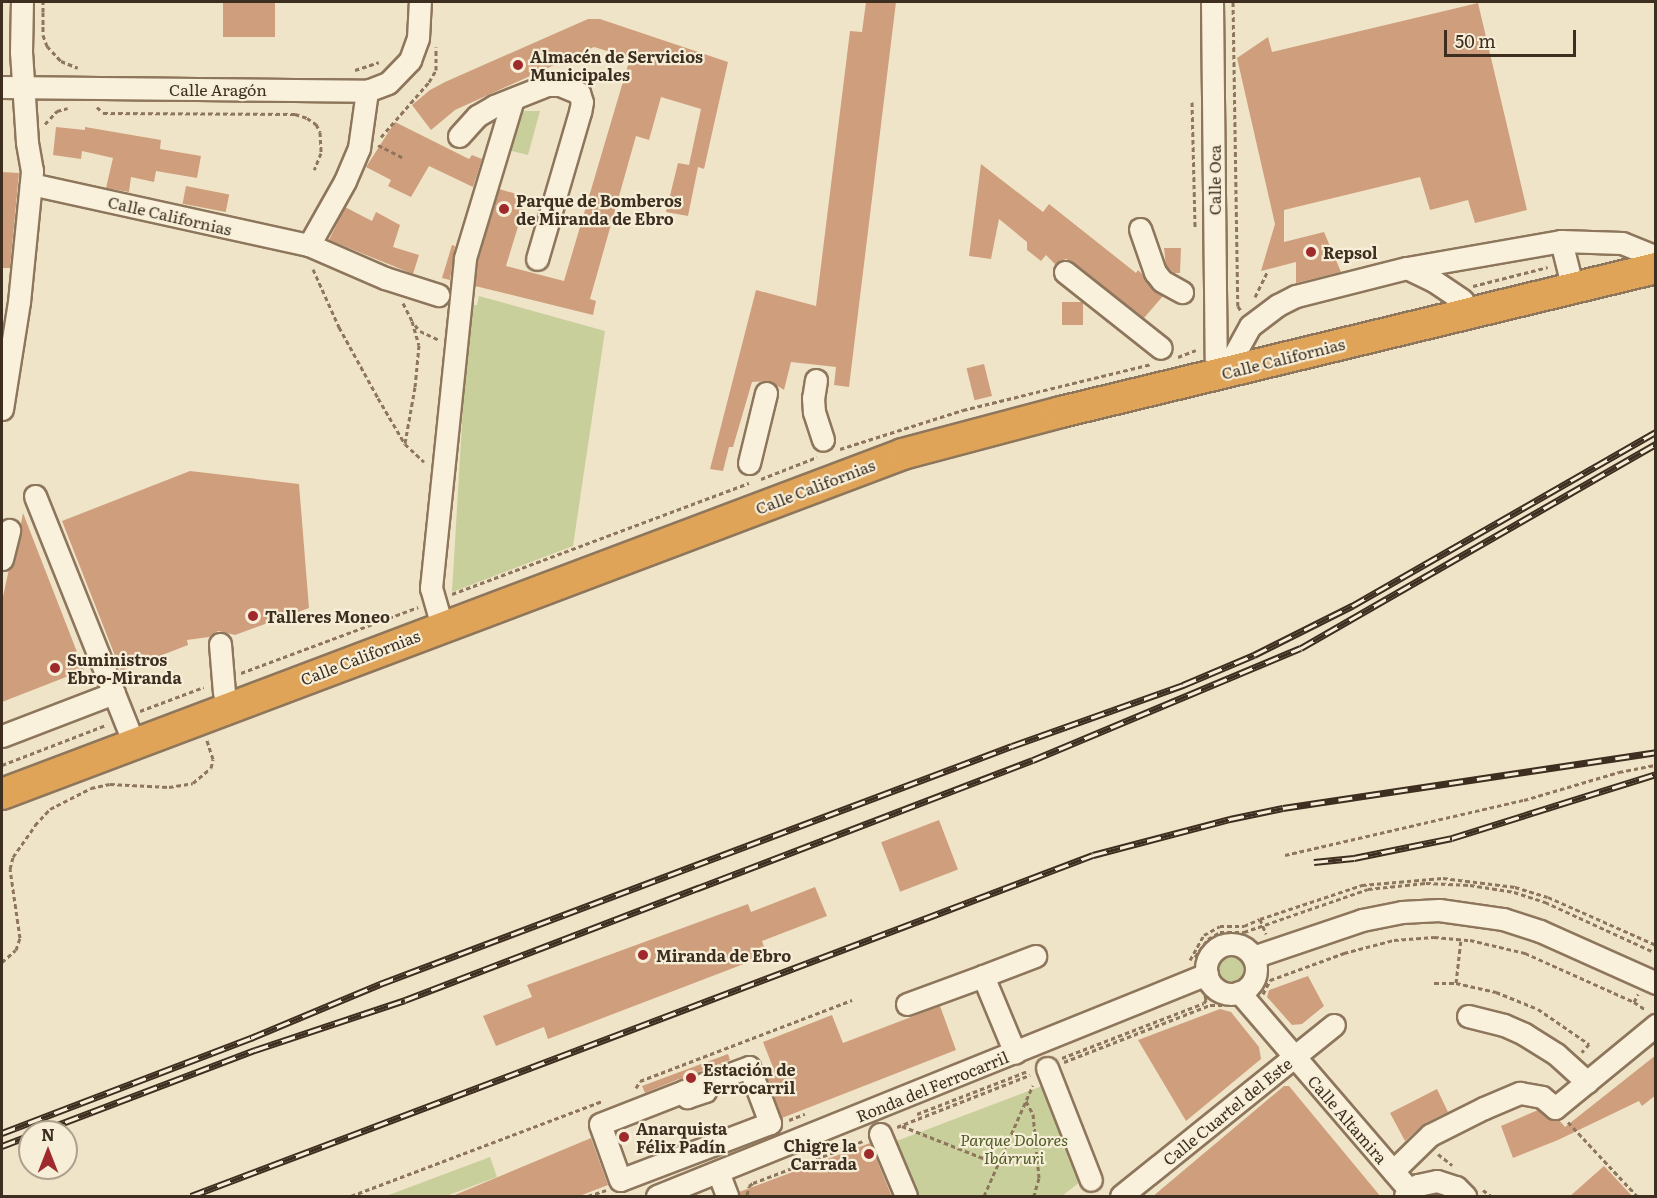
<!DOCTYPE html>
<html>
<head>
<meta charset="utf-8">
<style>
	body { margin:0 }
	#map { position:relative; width:1657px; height:1198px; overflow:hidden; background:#f0e4c8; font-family:Literata,serif }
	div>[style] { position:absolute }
	.green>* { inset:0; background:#c9cf9b }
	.round { border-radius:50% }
	.building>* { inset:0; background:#cf9f7d; transform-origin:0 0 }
	.path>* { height:3px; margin-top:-1.5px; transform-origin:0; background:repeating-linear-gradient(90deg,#8d765c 0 4.5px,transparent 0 7.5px) }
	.roads { filter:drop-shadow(2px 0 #8d765c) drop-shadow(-2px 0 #8d765c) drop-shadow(0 2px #8d765c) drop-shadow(0 -2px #8d765c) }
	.minor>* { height:21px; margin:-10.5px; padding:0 10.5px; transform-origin:10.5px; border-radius:10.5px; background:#faf1dc }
	.minor>.ring { margin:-10.5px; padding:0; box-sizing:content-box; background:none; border:21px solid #faf1dc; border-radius:50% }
	.highway>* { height:30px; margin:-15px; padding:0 15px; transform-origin:15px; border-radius:15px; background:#e0a458 }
	.rail>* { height:7px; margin-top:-3.5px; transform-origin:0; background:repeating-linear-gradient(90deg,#f7eed8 0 14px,#3d2e20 0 28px); box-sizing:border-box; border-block:2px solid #3d2e20 }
	.dots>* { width:16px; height:16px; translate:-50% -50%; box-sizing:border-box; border:3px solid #f7eed8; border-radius:50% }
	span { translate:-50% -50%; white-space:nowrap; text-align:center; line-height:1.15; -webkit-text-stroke:4.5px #f7eed8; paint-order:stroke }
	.poi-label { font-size:16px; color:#3d2e20; font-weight:700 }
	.left { translate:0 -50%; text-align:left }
	.right { translate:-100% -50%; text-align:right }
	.street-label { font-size:16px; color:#3d2e20 }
	.park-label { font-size:16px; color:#4d5a26; font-style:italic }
	.frame { position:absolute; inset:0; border:3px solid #3d2e20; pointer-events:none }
	.north { position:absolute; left:18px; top:1120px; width:60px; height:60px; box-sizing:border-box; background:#f7eed8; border:2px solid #ada18e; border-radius:50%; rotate:0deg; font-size:16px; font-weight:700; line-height:24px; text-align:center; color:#3d2e20 }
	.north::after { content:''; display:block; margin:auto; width:21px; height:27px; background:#9e2a2b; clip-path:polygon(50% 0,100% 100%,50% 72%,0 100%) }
	.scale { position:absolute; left:1444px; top:30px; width:132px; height:27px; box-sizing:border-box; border:3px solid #3d2e20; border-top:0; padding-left:8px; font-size:18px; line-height:21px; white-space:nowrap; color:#3d2e20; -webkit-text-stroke:4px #f7eed8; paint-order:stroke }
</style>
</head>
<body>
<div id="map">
	<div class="green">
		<i style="clip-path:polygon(524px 111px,540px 111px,528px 155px,508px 150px,518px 117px)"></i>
		<i style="clip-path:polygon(479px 296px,605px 331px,573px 546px,452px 592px,469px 306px,477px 305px)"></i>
		<i class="round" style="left:1219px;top:956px;width:26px;height:26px"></i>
		<i style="clip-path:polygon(1042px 1086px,1080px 1182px,1062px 1196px,917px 1196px,894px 1142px)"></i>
		<i style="clip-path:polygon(490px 1157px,497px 1177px,446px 1196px,386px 1196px)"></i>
	</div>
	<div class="building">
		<i style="left:223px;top:2px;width:52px;height:35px"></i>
		<i style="clip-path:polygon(866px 2px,896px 2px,849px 387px,834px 385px,836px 367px,791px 362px,784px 390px,770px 381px,752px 382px,733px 447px,729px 447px,723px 471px,710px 469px,756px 290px,816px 306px,850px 31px,862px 32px)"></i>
		<i style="clip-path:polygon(1478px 3px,1527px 210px,1475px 223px,1468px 200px,1430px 210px,1420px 177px,1284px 210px,1284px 242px,1324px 232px,1341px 272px,1296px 283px,1296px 262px,1261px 271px,1275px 224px,1237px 58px,1268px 37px,1272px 52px)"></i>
		<i style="clip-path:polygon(588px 19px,600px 19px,728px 62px,704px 169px,698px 167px,688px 216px,666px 212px,678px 163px,689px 165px,701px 109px,661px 97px,649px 140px,636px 136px,590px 299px,596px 301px,593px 315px,475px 286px,478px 261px,499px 189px,527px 197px,506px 266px,564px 281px,630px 58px,594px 47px,455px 110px,431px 130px,412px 105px,430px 90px,445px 82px)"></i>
		<i style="clip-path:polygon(395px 122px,469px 159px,472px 155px,482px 159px,473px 187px,429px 166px,411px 197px,388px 186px,391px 180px,366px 167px)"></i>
		<i style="clip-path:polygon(56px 127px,85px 130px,85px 127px,161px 140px,160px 149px,201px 156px,197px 178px,156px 171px,154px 182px,131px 177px,129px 192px,106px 188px,113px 158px,82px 151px,81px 159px,53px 155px)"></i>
		<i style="clip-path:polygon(981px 164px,1043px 212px,1049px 204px,1136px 273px,1138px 270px,1142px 274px,1152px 289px,1163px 296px,1144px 318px,1072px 262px,1066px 259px,1055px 264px,1046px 255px,1041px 261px,1027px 250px,1027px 242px,999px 219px,991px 259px,969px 256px)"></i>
		<i style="clip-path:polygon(2px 172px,19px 173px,10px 268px,2px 268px)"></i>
		<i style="left:186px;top:186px;width:44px;height:18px;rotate:11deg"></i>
		<i style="clip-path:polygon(345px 207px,372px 221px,376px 212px,400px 225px,393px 247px,419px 255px,413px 274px,329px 240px)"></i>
		<i style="clip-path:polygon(452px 245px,455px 246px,450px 280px,442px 278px)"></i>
		<i style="clip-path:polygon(1164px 248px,1181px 248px,1180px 273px,1174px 273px,1166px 266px)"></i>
		<i style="left:1062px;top:302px;width:21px;height:23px"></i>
		<i style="left:984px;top:364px;width:33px;height:18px;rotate:76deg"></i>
		<i style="clip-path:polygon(190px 471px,299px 484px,309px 608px,235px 635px,218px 631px,209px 637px,187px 640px,188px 645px,121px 671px,62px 521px)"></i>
		<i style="clip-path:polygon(23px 513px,84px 670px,2px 702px,2px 601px,9px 569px,14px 562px)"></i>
		<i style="left:939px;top:820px;width:53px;height:62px;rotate:69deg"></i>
		<i style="clip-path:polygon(815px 887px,827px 916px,762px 941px,767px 955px,548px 1039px,544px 1027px,496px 1046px,483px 1016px,532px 997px,527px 985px,748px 904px,751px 912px)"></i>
		<i style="clip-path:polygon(1308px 976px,1324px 1006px,1302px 1024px,1292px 1025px,1267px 997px,1269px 990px)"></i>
		<i style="clip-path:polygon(940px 1006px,956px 1050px,782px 1118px,765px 1073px,774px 1070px,763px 1042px,832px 1015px,843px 1043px)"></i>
		<i style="clip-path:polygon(1220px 1009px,1231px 1012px,1259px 1047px,1261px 1059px,1186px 1121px,1138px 1040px)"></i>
		<i style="clip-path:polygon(728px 1054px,730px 1060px,699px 1072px,691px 1080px,679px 1079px,645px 1093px,642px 1086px)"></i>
		<i style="clip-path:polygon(1656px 1055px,1656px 1095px,1642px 1106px,1639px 1101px,1558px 1140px,1513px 1158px,1501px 1126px,1538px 1110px,1551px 1120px,1559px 1120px,1565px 1127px)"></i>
		<i style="clip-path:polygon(1284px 1086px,1289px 1086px,1381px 1197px,1152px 1197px)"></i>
		<i style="clip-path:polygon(1437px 1089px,1448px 1112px,1424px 1124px,1405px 1141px,1390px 1113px)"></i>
		<i style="clip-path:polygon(591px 1138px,608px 1185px,577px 1197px,450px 1197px)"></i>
		<i style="clip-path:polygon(870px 1143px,892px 1197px,740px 1197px,739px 1192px)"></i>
		<i style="clip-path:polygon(1604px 1166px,1633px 1197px,1569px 1197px)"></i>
	</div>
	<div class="path">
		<i style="left:1233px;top:2px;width:304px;rotate:89.1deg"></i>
		<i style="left:1238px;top:306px;width:6px;rotate:59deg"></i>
		<i style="left:43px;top:12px;width:23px;rotate:90deg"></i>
		<i style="left:43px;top:35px;width:12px;rotate:70deg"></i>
		<i style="left:47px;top:46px;width:21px;rotate:47deg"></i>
		<i style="left:61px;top:61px;width:18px;rotate:22deg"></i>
		<i style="left:43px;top:12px;width:10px;rotate:-90deg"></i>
		<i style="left:355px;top:70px;width:25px;rotate:-18deg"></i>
		<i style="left:1192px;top:102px;width:125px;rotate:88.6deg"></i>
		<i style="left:97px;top:107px;width:8px;rotate:45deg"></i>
		<i style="left:103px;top:113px;width:192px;rotate:0.3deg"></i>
		<i style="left:295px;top:114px;width:13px;rotate:18deg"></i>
		<i style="left:307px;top:118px;width:11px;rotate:34deg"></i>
		<i style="left:316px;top:124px;width:9px;rotate:63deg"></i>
		<i style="left:320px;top:132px;width:21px;rotate:87deg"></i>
		<i style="left:321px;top:153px;width:18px;rotate:112deg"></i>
		<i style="left:45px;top:124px;width:18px;rotate:-47deg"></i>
		<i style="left:57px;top:111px;width:11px;rotate:-15deg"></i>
		<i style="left:381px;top:137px;width:73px;rotate:-48.9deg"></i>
		<i style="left:429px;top:82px;width:14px;rotate:-60deg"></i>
		<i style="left:436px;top:70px;width:23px;rotate:-90deg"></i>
		<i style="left:378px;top:145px;width:29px;rotate:27deg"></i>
		<i style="left:313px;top:269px;width:64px;rotate:65.9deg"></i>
		<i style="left:339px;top:327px;width:81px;rotate:61.2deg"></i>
		<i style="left:378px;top:398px;width:53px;rotate:59.6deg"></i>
		<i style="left:405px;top:444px;width:26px;rotate:43deg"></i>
		<i style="left:1473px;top:286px;width:77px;rotate:-14.2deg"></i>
		<i style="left:1255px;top:297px;width:28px;rotate:-64deg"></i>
		<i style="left:403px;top:303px;width:20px;rotate:63deg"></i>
		<i style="left:412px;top:321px;width:25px;rotate:74deg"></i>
		<i style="left:419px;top:345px;width:42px;rotate:95.4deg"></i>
		<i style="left:415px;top:387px;width:57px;rotate:100.1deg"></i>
		<i style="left:415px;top:325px;width:8px;rotate:50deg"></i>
		<i style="left:420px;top:331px;width:21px;rotate:25deg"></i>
		<i style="left:1178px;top:357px;width:19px;rotate:-21deg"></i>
		<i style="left:840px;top:449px;width:129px;rotate:-17.6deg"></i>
		<i style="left:963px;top:410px;width:194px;rotate:-13.7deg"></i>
		<i style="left:761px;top:479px;width:60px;rotate:-21.4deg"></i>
		<i style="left:452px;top:594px;width:317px;rotate:-20.5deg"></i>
		<i style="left:241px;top:673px;width:189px;rotate:-20.4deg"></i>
		<i style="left:140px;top:711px;width:68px;rotate:-20.6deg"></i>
		<i style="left:2px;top:765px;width:111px;rotate:-21deg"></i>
		<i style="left:1285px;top:855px;width:245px;rotate:-13deg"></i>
		<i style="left:1524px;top:800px;width:99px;rotate:-16.4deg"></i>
		<i style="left:1619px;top:772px;width:38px;rotate:-11deg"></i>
		<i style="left:1260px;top:919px;width:108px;rotate:-18.4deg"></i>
		<i style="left:1362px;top:885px;width:81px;rotate:-4.9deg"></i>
		<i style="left:1443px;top:878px;width:73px;rotate:7.1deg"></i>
		<i style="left:1515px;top:887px;width:34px;rotate:17deg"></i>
		<i style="left:1548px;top:897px;width:118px;rotate:24deg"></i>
		<i style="left:1195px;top:957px;width:22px;rotate:-54deg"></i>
		<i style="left:1208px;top:939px;width:14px;rotate:-30deg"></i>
		<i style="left:1220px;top:932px;width:24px"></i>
		<i style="left:1244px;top:932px;width:131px;rotate:-19.1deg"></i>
		<i style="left:1368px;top:889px;width:58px;rotate:-5.9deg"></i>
		<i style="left:1426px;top:883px;width:44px;rotate:2.6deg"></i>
		<i style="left:1470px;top:885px;width:45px;rotate:9deg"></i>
		<i style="left:1514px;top:892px;width:33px;rotate:18deg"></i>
		<i style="left:1545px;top:902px;width:122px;rotate:24.7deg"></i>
		<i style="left:1190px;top:960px;width:29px;rotate:-61deg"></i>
		<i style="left:1204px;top:935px;width:18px;rotate:-29deg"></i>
		<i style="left:1220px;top:926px;width:24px"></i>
		<i style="left:1244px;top:926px;width:17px;rotate:-24deg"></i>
		<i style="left:1260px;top:919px;width:16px;rotate:68deg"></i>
		<i style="left:2px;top:962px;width:18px;rotate:-41deg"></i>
		<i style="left:16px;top:950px;width:13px;rotate:-72deg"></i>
		<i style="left:20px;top:938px;width:70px;rotate:-98.2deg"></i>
		<i style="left:10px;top:869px;width:12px;rotate:-76deg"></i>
		<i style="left:13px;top:857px;width:39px;rotate:-55deg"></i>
		<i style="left:35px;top:825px;width:22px;rotate:-47deg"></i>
		<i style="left:50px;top:809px;width:46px;rotate:-27.1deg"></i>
		<i style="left:91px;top:788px;width:19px;rotate:-12deg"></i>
		<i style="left:110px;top:784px;width:59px;rotate:2.9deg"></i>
		<i style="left:169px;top:787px;width:24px;rotate:-9deg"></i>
		<i style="left:193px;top:783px;width:23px;rotate:-40deg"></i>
		<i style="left:211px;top:768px;width:9px;rotate:-77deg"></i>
		<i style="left:213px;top:759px;width:20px;rotate:-108deg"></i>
		<i style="left:1434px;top:983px;width:22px"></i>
		<i style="left:1456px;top:983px;width:41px;rotate:12.7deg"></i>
		<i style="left:1496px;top:992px;width:45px;rotate:22deg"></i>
		<i style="left:1538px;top:1009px;width:62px;rotate:34.5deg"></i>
		<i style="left:1589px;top:1044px;width:11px;rotate:131deg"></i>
		<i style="left:1456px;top:983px;width:44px;rotate:-83.5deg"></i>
		<i style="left:1263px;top:994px;width:16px;rotate:-63deg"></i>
		<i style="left:1270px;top:980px;width:79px;rotate:-20deg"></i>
		<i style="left:1344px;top:953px;width:52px;rotate:-14.6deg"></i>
		<i style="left:1394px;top:940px;width:40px;rotate:-4.3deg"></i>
		<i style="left:1434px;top:937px;width:36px;rotate:5deg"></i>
		<i style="left:1470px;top:940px;width:57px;rotate:13.3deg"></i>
		<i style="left:1525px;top:953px;width:120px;rotate:24.2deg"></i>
		<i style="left:1634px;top:1002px;width:9px;rotate:-63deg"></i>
		<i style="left:1634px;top:1002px;width:14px;rotate:34deg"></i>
		<i style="left:1062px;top:1058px;width:152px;rotate:-21.2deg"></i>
		<i style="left:1204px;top:1003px;width:4px;rotate:-56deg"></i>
		<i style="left:1206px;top:1000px;width:5px;rotate:-101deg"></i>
		<i style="left:1064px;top:1062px;width:157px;rotate:-21.3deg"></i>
		<i style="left:1210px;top:1005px;width:14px"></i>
		<i style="left:636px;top:1088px;width:8px;rotate:-60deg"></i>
		<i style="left:640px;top:1081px;width:227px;rotate:-20.9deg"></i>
		<i style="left:1026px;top:1101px;width:15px;rotate:62deg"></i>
		<i style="left:1033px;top:1114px;width:64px;rotate:84.6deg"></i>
		<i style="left:1039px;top:1178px;width:19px;rotate:106deg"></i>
		<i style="left:917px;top:1114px;width:119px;rotate:-21.2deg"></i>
		<i style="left:789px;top:1120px;width:17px;rotate:-21deg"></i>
		<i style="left:1568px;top:1122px;width:101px;rotate:47deg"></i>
		<i style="left:902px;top:1126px;width:103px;rotate:21.6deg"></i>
		<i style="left:897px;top:1127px;width:143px;rotate:-21.4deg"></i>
		<i style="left:1438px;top:1154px;width:18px;rotate:38deg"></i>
		<i style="left:1483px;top:1190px;width:10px;rotate:37deg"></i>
		<i style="left:747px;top:1195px;width:9px;rotate:-77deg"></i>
		<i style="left:749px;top:1186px;width:5px;rotate:-37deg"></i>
		<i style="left:753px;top:1183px;width:118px;rotate:-20.9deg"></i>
		<i style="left:351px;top:1196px;width:268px;rotate:-20.7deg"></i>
		<i style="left:588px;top:1196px;width:19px;rotate:-18deg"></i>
		<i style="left:984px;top:1196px;width:121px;rotate:-66.2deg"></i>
	</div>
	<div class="roads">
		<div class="minor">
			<i style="left:1212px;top:2px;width:357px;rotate:89.4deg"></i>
			<i style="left:2px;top:87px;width:365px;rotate:0.6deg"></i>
			<i style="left:367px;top:91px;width:22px;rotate:-21deg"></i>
			<i style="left:388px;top:83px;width:32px;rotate:-46deg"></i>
			<i style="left:410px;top:60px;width:23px;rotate:-70deg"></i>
			<i style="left:418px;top:38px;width:36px;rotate:-87deg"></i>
			<i style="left:459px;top:136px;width:27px;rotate:-48deg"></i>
			<i style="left:477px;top:116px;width:20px;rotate:-30deg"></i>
			<i style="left:494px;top:106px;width:57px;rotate:-21.6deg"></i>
			<i style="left:547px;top:85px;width:13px"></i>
			<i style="left:560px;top:85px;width:21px;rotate:23deg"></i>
			<i style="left:579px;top:93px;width:9px;rotate:72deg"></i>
			<i style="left:582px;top:102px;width:10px;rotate:101deg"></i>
			<i style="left:580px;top:112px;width:153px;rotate:106.3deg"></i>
			<i style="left:31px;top:184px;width:285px;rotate:12.4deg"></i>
			<i style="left:309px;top:245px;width:83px;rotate:23.5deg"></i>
			<i style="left:385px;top:278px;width:56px;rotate:17.8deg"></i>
			<i style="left:1140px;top:229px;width:46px;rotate:70.8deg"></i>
			<i style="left:1155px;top:272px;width:11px;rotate:52deg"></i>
			<i style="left:1162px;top:281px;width:23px;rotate:29deg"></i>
			<i style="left:1561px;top:241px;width:34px;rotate:76deg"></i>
			<i style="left:309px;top:245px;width:73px;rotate:-60.6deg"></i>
			<i style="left:345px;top:181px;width:36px;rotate:-67deg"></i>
			<i style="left:359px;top:148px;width:58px;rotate:-82deg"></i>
			<i style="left:1407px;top:268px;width:30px;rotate:26deg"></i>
			<i style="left:1434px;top:281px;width:34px;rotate:34deg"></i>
			<i style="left:1065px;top:272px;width:122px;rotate:38.4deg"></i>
			<i style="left:1234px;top:355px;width:33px;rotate:-61deg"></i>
			<i style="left:1250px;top:326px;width:35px;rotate:-37deg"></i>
			<i style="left:1278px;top:305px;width:20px;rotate:-27deg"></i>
			<i style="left:1296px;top:296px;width:114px;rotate:-14.2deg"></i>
			<i style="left:1407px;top:268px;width:156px;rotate:-9.9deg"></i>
			<i style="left:1561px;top:241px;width:61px;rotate:1.9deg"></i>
			<i style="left:1622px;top:243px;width:32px;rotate:22deg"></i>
			<i style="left:816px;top:380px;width:18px;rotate:99deg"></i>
			<i style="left:813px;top:398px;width:14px;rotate:86deg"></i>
			<i style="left:814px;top:412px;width:29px;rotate:72deg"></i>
			<i style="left:2px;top:409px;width:108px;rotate:-81deg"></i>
			<i style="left:19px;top:302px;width:132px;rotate:-84.3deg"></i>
			<i style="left:32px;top:171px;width:29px;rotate:-100deg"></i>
			<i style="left:27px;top:142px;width:90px;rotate:-93.8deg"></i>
			<i style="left:21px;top:52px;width:50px;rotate:-88.9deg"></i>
			<i style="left:749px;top:463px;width:72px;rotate:-76.3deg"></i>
			<i style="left:35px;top:496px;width:251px;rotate:68.2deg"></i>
			<i style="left:2px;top:559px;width:30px;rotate:-76deg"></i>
			<i style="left:442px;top:626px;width:40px;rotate:-106deg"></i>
			<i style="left:431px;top:588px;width:332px;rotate:-84.1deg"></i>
			<i style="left:465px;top:258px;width:166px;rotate:-73.2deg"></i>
			<i style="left:220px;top:644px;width:49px;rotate:85.3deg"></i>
			<i style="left:2px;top:736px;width:120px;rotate:-21deg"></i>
			<i class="ring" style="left:1206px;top:944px;width:29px;height:29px"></i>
			<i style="left:1253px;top:957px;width:115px;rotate:-18.7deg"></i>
			<i style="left:1362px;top:920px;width:41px;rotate:-11.3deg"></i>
			<i style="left:1402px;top:912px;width:37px;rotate:-3deg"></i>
			<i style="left:1439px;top:910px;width:65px;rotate:8deg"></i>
			<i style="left:1503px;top:919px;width:39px;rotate:18deg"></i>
			<i style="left:1540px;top:931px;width:127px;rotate:24.1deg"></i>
			<i style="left:983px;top:976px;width:56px;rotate:-21deg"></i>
			<i style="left:1239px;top:992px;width:262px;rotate:49.3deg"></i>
			<i style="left:907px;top:1004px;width:81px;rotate:-20.2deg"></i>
			<i style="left:983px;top:976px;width:83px;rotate:67.4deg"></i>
			<i style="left:1468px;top:1016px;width:37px;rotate:14deg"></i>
			<i style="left:1504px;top:1025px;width:22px;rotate:24deg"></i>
			<i style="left:1524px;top:1034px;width:38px;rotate:32deg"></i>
			<i style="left:1556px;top:1054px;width:42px;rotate:42.1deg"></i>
			<i style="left:749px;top:1067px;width:60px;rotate:69.4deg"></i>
			<i style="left:770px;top:1123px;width:160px;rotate:159.2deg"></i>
			<i style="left:620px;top:1180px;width:59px;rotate:-109.7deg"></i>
			<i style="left:600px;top:1124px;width:90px;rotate:-21.4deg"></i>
			<i style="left:684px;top:1091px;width:7px;rotate:63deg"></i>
			<i style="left:687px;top:1097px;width:19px;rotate:-18deg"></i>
			<i style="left:705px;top:1091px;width:7px;rotate:-106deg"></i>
			<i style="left:703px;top:1084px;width:49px;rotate:-20.3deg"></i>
			<i style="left:1047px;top:1068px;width:120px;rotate:68.6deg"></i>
			<i style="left:880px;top:1134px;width:67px;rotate:67.2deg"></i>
			<i style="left:1393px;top:1171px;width:52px;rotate:-44.2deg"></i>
			<i style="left:1430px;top:1135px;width:60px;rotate:-26.6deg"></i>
			<i style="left:1484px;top:1108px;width:39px;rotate:-23deg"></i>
			<i style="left:1520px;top:1093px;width:22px;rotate:10deg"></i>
			<i style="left:1542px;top:1097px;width:17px;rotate:40deg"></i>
			<i style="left:1555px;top:1108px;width:131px;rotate:-39.4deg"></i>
			<i style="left:718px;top:1172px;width:26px;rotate:69deg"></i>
			<i style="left:657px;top:1196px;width:593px;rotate:-21.98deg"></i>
			<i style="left:1121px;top:1196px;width:273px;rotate:-38.8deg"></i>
			<i style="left:1405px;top:1196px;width:17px;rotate:-40deg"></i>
			<i style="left:1418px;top:1185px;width:19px;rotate:-12deg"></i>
			<i style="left:1437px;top:1181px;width:20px;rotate:18deg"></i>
			<i style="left:1456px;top:1187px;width:13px;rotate:45deg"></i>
		</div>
		<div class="highway">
			<i style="left:2px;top:794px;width:963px;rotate:-20.67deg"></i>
			<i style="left:903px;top:454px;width:163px;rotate:-14.9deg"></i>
			<i style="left:1061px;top:412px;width:612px;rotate:-13.6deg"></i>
		</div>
	</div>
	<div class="rail">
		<i style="left:1314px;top:862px;width:40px;rotate:-5.7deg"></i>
		<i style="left:1354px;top:858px;width:100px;rotate:-11.5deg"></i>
		<i style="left:1452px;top:838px;width:214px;rotate:-17.4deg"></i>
		<i style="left:39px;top:1132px;width:231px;rotate:-20.8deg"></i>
		<i style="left:255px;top:1050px;width:158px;rotate:-18.4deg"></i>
		<i style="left:405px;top:1000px;width:672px;rotate:-20.92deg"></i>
		<i style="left:1033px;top:760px;width:290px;rotate:-22.7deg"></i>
		<i style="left:1301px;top:648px;width:409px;rotate:-29.9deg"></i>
		<i style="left:2px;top:1133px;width:267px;rotate:-20.9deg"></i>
		<i style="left:251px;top:1038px;width:140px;rotate:-22.7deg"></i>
		<i style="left:380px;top:984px;width:675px;rotate:-20.64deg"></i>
		<i style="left:1012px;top:746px;width:182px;rotate:-19.6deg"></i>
		<i style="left:1183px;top:685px;width:77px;rotate:-22.9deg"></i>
		<i style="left:1254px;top:655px;width:110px;rotate:-26.6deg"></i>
		<i style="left:1352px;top:606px;width:350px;rotate:-29.8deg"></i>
		<i style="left:2px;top:1146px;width:30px;rotate:-21deg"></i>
		<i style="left:191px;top:1196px;width:964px;rotate:-20.71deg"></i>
		<i style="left:1093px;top:855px;width:142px;rotate:-14.7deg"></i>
		<i style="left:1230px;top:819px;width:54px;rotate:-11.7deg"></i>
		<i style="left:1283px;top:808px;width:377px;rotate:-8.5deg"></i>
	</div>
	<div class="dots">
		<i style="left:518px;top:65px;background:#9e2a2b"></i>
		<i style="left:504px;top:209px;background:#9e2a2b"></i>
		<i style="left:1311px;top:252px;background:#9e2a2b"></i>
		<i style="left:253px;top:616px;background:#9e2a2b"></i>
		<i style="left:55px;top:668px;background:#9e2a2b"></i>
		<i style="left:643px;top:955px;background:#9e2a2b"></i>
		<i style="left:691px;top:1078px;background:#9e2a2b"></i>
		<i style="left:624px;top:1137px;background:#9e2a2b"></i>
		<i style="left:869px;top:1154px;background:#9e2a2b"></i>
	</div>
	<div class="poi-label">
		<span class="left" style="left:530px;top:65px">Almacén de Servicios<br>Municipales</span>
		<span class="left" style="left:516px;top:209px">Parque de Bomberos<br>de Miranda de Ebro</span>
		<span class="left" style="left:1323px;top:252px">Repsol</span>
		<span class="left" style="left:265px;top:616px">Talleres Moneo</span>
		<span class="left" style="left:67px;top:668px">Suministros<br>Ebro-Miranda</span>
		<span class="left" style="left:656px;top:955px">Miranda de Ebro</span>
		<span class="left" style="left:703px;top:1078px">Estación de<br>Ferrocarril</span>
		<span class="left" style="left:636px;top:1137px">Anarquista<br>Félix Padín</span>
		<span class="right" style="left:857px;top:1154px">Chigre la<br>Carrada</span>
	</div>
	<div class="street-label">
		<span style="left:218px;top:89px">Calle Aragón</span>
		<span style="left:1214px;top:180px;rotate:-90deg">Calle Oca</span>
		<span style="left:170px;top:215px;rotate:13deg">Calle Californias</span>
		<span style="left:1283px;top:358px;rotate:-14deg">Calle Californias</span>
		<span style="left:815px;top:486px;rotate:-21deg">Calle Californias</span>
		<span style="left:360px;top:657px;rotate:-21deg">Calle Californias</span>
		<span style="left:932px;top:1086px;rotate:-22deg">Ronda del Ferrocarril</span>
		<span style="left:1227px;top:1111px;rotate:-39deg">Calle Cuartel del Este</span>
		<span style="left:1348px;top:1119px;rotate:49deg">Calle Altamira</span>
	</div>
	<div class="park-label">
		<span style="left:1014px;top:1148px">Parque Dolores<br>Ibárruri</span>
	</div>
	<div class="frame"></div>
	<div class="north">N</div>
	<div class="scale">50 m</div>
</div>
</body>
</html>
